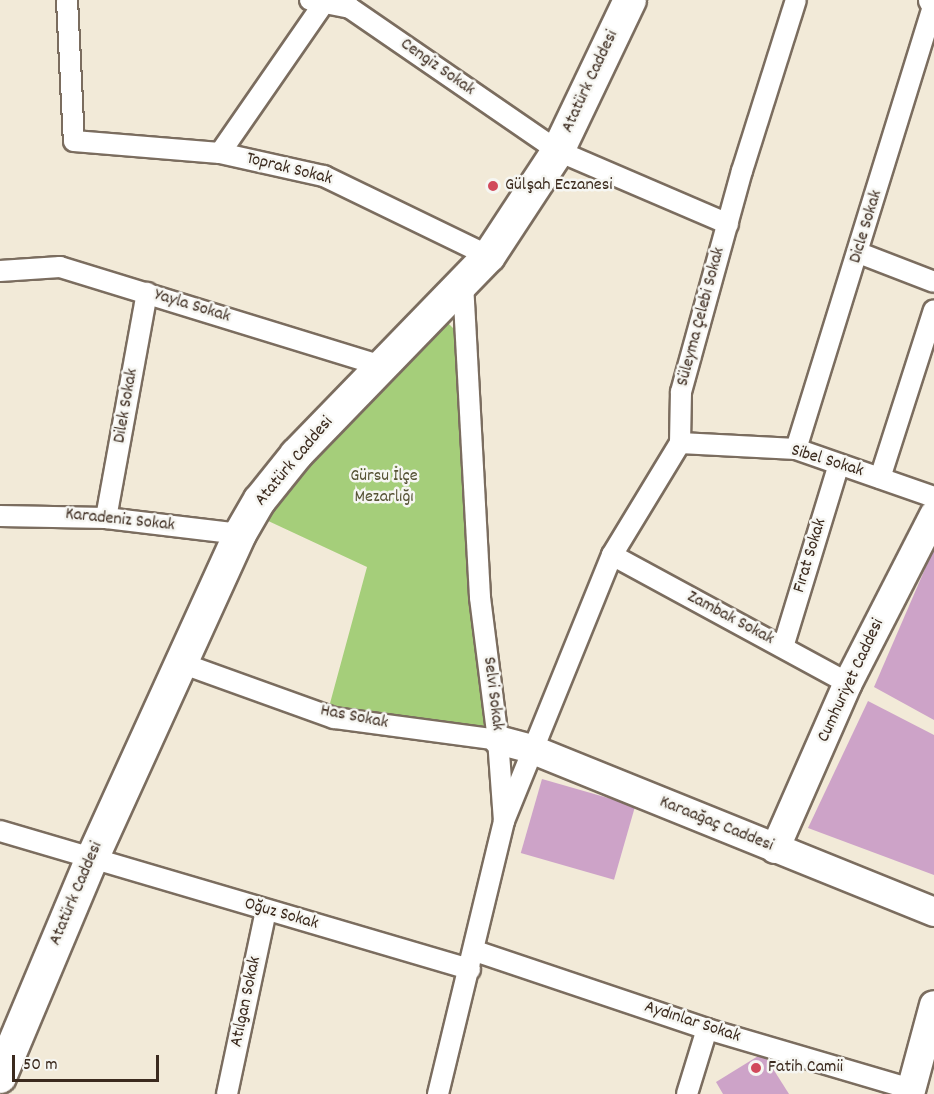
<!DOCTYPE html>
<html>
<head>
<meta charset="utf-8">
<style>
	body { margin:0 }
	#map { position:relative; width:934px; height:1094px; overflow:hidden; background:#f2ead8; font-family:Dekko,sans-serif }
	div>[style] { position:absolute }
	.green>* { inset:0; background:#a5ce7a }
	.building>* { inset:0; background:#cda3c8; transform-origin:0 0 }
	.roads { filter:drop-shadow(2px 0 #7b6d5f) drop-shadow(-2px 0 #7b6d5f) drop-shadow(0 2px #7b6d5f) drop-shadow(0 -2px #7b6d5f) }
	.street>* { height:20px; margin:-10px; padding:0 10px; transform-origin:10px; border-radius:10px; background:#fff }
	.secondary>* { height:28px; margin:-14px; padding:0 14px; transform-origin:14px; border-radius:14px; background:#fff }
	.primary>* { height:32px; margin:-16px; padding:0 16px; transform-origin:16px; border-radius:16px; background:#fff }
	.dots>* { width:16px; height:16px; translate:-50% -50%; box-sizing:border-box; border:3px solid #f6f6f2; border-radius:50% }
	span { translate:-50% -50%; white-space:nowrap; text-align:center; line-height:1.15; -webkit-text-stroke:5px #f6f6f2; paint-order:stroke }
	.street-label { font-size:18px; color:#3b2a1e }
	.poi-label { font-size:18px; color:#3b2a1e }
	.left { translate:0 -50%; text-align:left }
	.park-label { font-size:18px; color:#565335 }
	.scale { position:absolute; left:12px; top:1055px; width:147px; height:27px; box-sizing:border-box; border:3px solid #3b2a1e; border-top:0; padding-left:8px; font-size:18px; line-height:21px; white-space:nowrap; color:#3b2a1e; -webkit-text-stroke:4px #f6f6f2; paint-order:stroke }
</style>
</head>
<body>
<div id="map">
	<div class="green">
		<i style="clip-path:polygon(445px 320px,455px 330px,462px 485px,486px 727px,329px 707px,367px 567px,264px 519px,291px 475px)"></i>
	</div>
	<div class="building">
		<i style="clip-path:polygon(934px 548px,934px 720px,874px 687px)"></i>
		<i style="clip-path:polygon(868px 701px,934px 735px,934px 875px,808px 828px)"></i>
		<i style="left:542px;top:779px;width:97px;height:77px;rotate:16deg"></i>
		<i style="clip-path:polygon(763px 1053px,789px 1094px,723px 1094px,716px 1082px)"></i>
	</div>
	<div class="roads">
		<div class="street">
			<i style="left:67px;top:0;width:141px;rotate:87.2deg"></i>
			<i style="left:74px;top:141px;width:146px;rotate:4.7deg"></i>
			<i style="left:220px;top:153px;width:107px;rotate:12.5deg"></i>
			<i style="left:324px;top:176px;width:183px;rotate:25.9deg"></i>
			<i style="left:310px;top:0;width:41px;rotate:11.3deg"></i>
			<i style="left:350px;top:8px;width:252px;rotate:34.5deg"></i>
			<i style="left:558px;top:151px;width:185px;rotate:23.2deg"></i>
			<i style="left:220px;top:153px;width:186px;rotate:-55.3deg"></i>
			<i style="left:859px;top:253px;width:80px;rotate:21.1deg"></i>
			<i style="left:0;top:271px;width:60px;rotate:-3.8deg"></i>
			<i style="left:60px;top:267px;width:336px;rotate:17.1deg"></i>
			<i style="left:680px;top:443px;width:116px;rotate:3deg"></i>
			<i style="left:796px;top:449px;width:146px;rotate:19.2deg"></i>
			<i style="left:796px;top:449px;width:466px;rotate:-72.8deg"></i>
			<i style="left:880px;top:478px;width:176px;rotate:-72.2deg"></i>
			<i style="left:0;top:516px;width:106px;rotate:1.1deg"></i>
			<i style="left:106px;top:518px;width:135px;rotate:6.8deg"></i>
			<i style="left:106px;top:518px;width:229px;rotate:-79.7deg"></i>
			<i style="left:612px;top:555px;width:268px;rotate:28.5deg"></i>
			<i style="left:783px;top:647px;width:191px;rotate:-73deg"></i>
			<i style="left:181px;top:663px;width:163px;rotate:19.8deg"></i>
			<i style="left:334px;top:718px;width:165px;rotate:7.6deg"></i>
			<i style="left:504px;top:821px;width:287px;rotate:-67.9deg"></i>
			<i style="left:612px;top:555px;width:131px;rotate:-58.7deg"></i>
			<i style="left:680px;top:443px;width:51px;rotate:-88.9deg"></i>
			<i style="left:681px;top:392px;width:229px;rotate:-74.6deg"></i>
			<i style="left:742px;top:171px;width:179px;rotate:-72.5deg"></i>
			<i style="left:0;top:831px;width:490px;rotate:16.4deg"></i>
			<i style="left:475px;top:951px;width:245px;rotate:18.6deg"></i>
			<i style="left:707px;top:1029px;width:213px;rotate:16.4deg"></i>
			<i style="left:227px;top:1094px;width:188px;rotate:-78deg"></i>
			<i style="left:438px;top:1094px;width:281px;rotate:-76.4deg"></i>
			<i style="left:504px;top:821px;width:81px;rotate:-94.2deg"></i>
			<i style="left:498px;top:740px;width:144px;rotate:-97.2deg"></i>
			<i style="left:480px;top:597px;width:310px;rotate:-93.1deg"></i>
			<i style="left:687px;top:1094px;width:68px;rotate:-72.9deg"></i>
		</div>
		<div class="secondary">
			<i style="left:933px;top:0;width:1px"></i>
			<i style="left:498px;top:740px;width:34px;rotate:15deg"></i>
			<i style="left:531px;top:749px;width:435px;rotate:22deg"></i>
			<i style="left:775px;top:849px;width:181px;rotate:-66.3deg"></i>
			<i style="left:848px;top:683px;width:189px;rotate:-62.9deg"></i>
			<i style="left:910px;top:1094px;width:92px;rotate:-74.9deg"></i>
		</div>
		<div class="primary">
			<i style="left:0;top:1077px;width:234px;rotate:-67.2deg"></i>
			<i style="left:91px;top:861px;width:359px;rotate:-65.5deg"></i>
			<i style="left:240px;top:534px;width:39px;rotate:-60deg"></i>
			<i style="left:260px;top:500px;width:58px;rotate:-51.3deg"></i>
			<i style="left:296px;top:455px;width:277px;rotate:-45.9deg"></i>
			<i style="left:489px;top:256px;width:126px;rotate:-56.7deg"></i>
			<i style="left:558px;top:151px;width:167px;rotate:-64.5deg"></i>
		</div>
	</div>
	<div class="dots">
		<i style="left:493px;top:186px;background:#d1495b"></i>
		<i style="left:756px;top:1068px;background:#d1495b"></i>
	</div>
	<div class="street-label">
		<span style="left:437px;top:68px;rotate:35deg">Cengiz Sokak</span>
		<span style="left:591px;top:82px;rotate:-65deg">Atatürk Caddesi</span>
		<span style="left:289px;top:170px;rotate:14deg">Toprak Sokak</span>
		<span style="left:867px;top:227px;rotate:-73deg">Dicle Sokak</span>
		<span style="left:192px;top:307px;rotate:17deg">Yayla Sokak</span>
		<span style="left:702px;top:317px;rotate:-75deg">Süleyma Çelebi Sokak</span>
		<span style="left:127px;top:406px;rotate:-80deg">Dilek Sokak</span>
		<span style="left:295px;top:462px;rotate:-50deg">Atatürk Caddesi</span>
		<span style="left:827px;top:462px;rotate:17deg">Sibel Sokak</span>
		<span style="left:120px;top:521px;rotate:6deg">Karadeniz Sokak</span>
		<span style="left:811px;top:556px;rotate:-73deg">Fırat Sokak</span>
		<span style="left:730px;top:619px;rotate:28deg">Zambak Sokak</span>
		<span style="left:852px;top:681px;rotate:-65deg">Cumhuriyet Caddesi</span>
		<span style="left:492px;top:694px;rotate:83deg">Selvi Sokak</span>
		<span style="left:354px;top:718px;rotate:11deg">Has Sokak</span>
		<span style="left:716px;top:825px;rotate:22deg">Karaağaç Caddesi</span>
		<span style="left:77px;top:894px;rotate:-67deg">Atatürk Caddesi</span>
		<span style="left:281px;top:915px;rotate:16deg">Oğuz Sokak</span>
		<span style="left:247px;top:1002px;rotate:-78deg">Atılgan Sokak</span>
		<span style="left:692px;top:1023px;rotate:18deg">Aydınlar Sokak</span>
	</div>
	<div class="poi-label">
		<span class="left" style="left:505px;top:186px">Gülşah Eczanesi</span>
		<span class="left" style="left:768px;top:1068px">Fatih Camii</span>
	</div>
	<div class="park-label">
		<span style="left:384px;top:488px">Gürsu İlçe<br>Mezarlığı</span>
	</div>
	<div class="scale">50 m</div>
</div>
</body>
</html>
